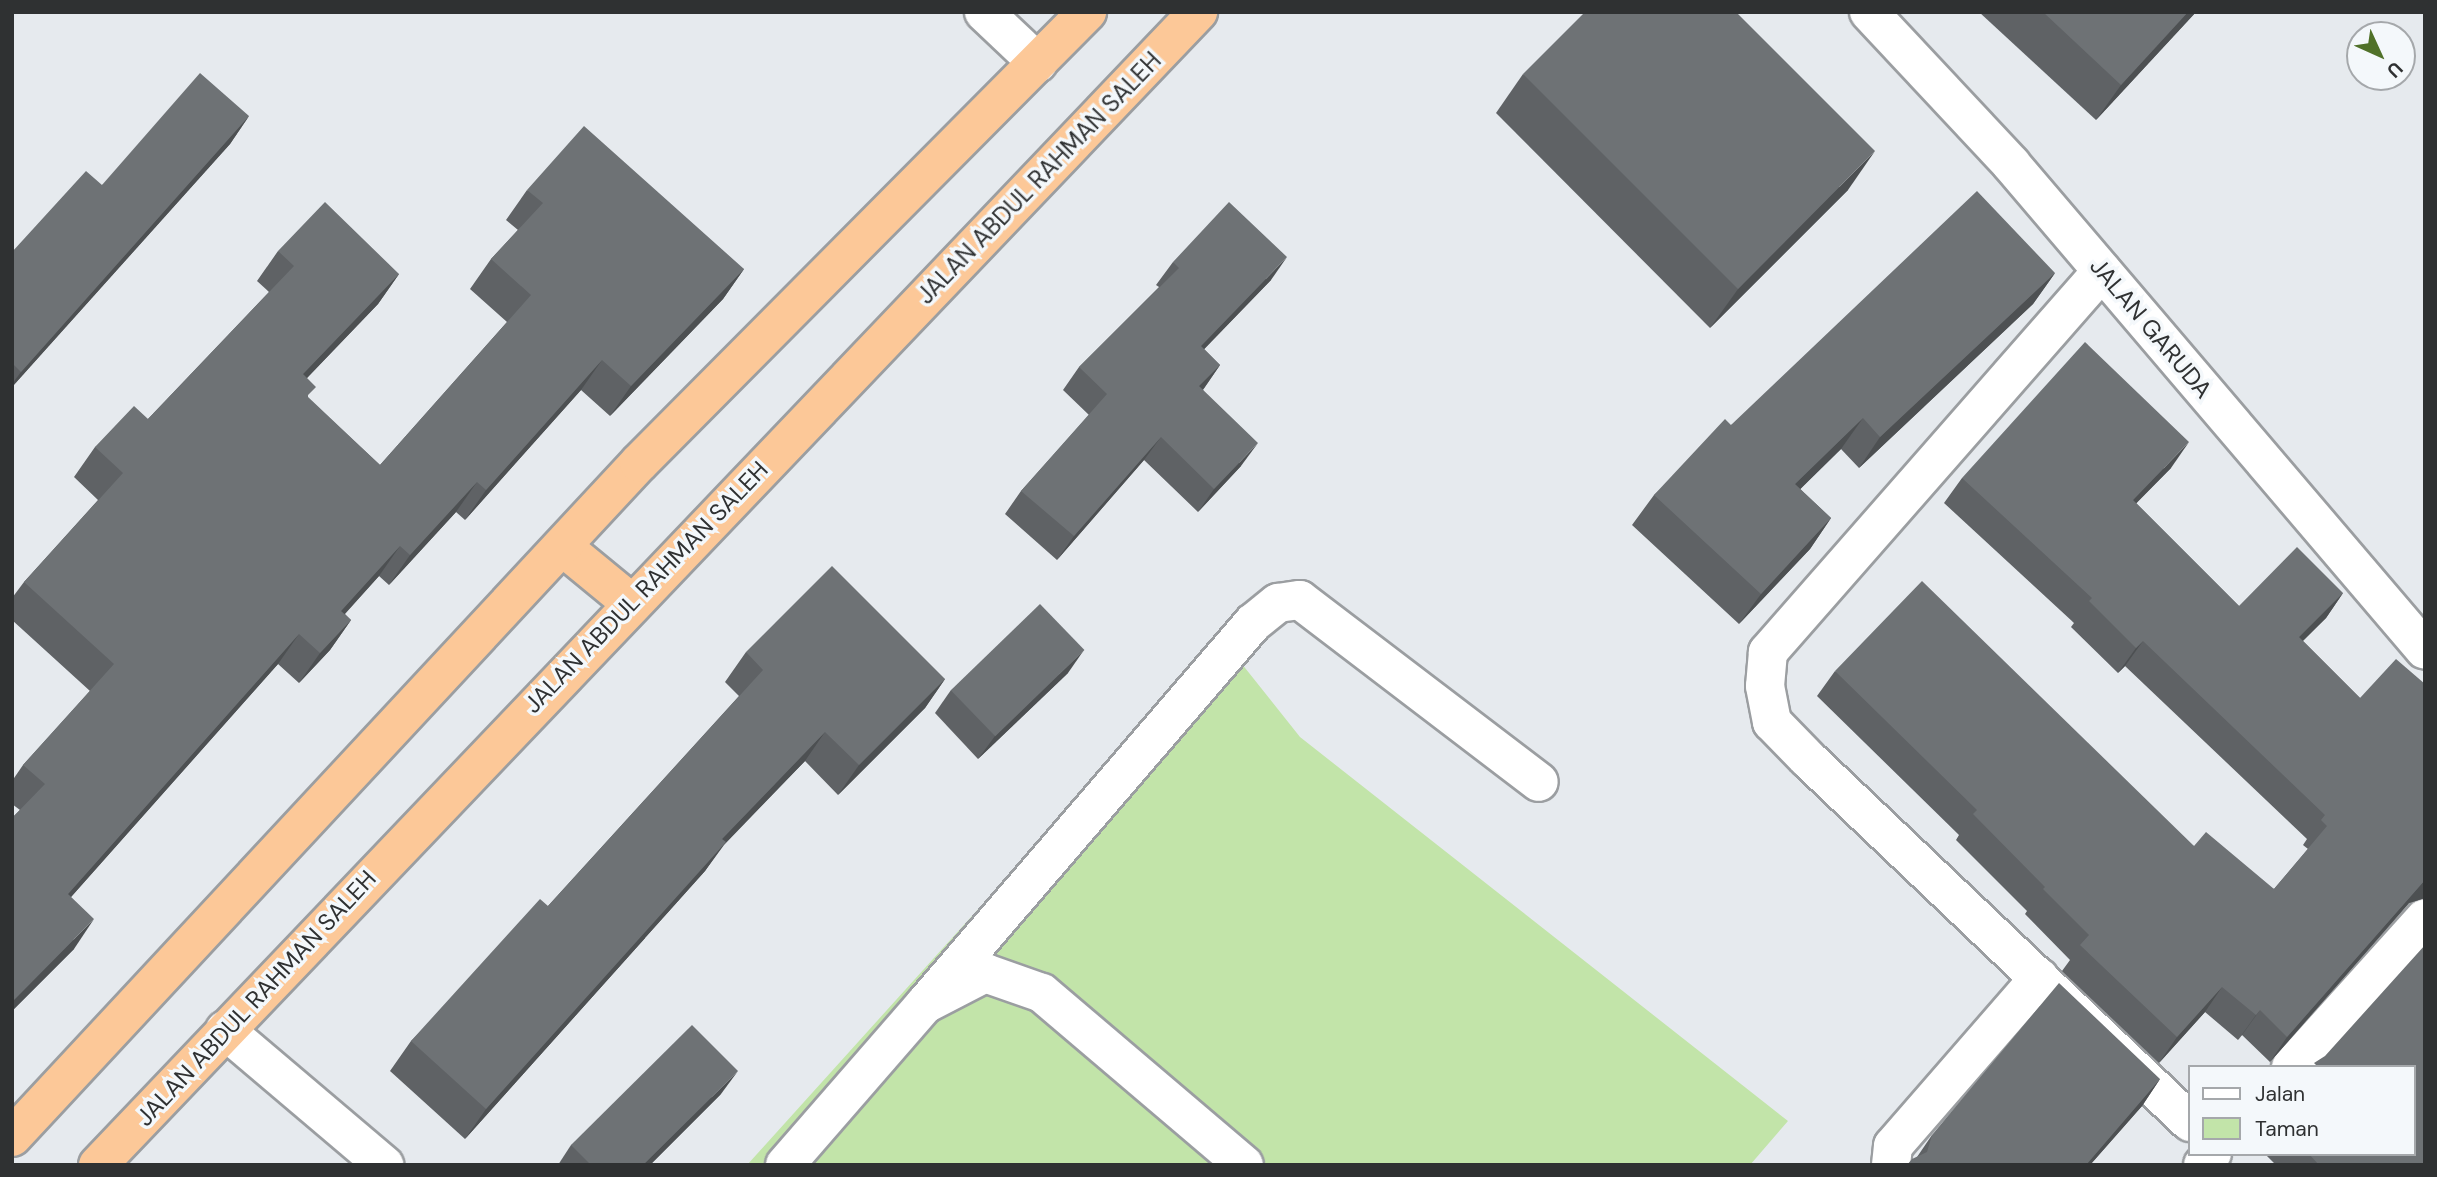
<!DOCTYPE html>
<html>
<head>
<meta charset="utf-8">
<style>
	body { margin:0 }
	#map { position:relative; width:2437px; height:1177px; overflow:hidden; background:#e6eaee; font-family:"DM Sans",sans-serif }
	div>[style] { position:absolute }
	.green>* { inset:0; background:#c2e4a9 }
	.roads { filter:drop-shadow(2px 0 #9b9ea1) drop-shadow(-2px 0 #9b9ea1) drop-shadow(0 2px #9b9ea1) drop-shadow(0 -2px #9b9ea1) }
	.minor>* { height:38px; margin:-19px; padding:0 19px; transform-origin:19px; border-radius:19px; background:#fff }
	.highway>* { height:38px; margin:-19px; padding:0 19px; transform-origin:19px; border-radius:19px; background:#fcc898 }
	.wall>* { inset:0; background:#5f6265 }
	.shaded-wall>* { inset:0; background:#4d5052 }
	.building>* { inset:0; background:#6e7275; transform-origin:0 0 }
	span { translate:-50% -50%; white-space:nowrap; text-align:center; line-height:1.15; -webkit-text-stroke:7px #f4f8fb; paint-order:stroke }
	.street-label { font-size:24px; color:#2f3132 }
	.frame { position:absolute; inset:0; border:14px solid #2f3132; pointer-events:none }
	.legend { position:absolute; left:2188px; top:1065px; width:228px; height:91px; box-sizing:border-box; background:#f4f8fb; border:2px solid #a5a8ab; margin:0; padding:9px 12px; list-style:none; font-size:21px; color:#2f3132 }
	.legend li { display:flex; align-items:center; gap:14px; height:35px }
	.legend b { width:35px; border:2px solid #a5a8ab }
	.north { position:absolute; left:2346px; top:21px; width:70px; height:70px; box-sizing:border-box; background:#f4f8fb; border:2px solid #a5a8ab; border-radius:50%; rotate:135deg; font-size:19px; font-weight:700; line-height:28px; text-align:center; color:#2f3132 }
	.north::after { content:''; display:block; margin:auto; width:24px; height:32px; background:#507129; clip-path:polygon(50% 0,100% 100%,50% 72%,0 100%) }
</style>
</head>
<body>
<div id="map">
	<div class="green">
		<i style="clip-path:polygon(1222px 639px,1300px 737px,1788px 1121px,1750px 1165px,747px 1165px)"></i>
	</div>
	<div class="roads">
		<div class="minor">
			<i style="left:984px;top:12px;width:74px;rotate:43.4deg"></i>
			<i style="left:1869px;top:12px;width:208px;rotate:46.9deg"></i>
			<i style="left:2011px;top:164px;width:638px;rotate:49.57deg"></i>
			<i style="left:2102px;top:271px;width:507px;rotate:131.24deg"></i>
			<i style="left:1768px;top:652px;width:34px;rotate:95deg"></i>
			<i style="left:1765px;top:686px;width:37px;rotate:79deg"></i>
			<i style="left:1772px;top:722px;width:52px;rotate:45.8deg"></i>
			<i style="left:1808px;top:759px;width:527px;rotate:43.54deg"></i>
			<i style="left:925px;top:1004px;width:503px;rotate:-49.28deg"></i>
			<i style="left:1253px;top:623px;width:32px;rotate:-39deg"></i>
			<i style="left:1278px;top:603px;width:22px;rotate:-8deg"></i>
			<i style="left:1300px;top:600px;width:300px;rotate:37.3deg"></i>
			<i style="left:225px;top:1030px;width:209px;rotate:40.3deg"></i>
			<i style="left:2291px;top:1067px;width:200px;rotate:-48deg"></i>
			<i style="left:785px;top:1165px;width:213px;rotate:-49deg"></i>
			<i style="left:925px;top:1004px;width:68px;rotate:-27.3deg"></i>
			<i style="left:985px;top:973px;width:60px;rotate:19.3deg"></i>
			<i style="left:1042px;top:993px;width:265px;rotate:40.4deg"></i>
			<i style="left:1891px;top:1165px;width:19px;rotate:-84deg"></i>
			<i style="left:1893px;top:1146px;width:223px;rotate:-49deg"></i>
			<i style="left:2203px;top:1165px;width:14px;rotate:-51deg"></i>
		</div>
		<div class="highway">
			<i style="left:563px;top:547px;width:87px;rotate:39.4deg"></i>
			<i style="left:12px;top:1137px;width:921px;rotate:-47.07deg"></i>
			<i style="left:639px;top:463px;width:636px;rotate:-45.19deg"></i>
			<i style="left:98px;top:1165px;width:1594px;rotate:-46.35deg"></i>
		</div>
	</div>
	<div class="wall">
		<i style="clip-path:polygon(1979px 12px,2196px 12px,2096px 120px)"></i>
		<i style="clip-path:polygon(1523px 74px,1848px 190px,1710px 328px,1496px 113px)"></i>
		<i style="clip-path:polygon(249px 116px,230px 144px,12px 387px,12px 252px,102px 185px)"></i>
		<i style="clip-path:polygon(527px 190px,744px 269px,723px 299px,610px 416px,581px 390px,465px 520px,456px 512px,389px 585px,379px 576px,345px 614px,351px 620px,330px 650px,299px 683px,278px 664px,71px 897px,74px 949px,12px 1011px,12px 818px,20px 810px,12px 804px,12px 781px,23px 765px,90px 691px,12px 620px,12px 598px,24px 582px,98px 500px,74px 477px,95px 447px,148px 419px,269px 292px,257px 281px,278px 251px,399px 274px,378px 304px,307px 378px,308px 398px,380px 465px,507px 322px,470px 289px,491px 259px,518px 230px,506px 220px)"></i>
		<i style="clip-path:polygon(1173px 262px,1271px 280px,1204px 349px,1220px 365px,1203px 390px,1241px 466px,1198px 512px,1144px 460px,1057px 560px,1005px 514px,1021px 491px,1089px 415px,1063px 390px,1079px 367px,1159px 287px,1156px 285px)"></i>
		<i style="clip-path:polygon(2055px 273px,2033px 304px,1859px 468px,1841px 449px,1800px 489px,1831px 518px,1810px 549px,1739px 624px,1632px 525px,1654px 495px,1731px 425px)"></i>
		<i style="clip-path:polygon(2171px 468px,2136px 503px,2239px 606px,2343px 593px,2326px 618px,2303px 641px,2360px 698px,2425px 684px,2425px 898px,2409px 903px,2270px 1062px,2242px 1035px,2238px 1040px,2205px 1012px,2159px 1063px,2062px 971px,2070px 960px,2025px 914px,2027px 911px,1956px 840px,1959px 835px,1817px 696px,1835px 671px,2194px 846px,2274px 889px,2308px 849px,2303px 845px,2307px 839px,2125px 666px,2118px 673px,2071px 627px,2074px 623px,1944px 503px,1962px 478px)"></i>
		<i style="clip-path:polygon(746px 652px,945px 679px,925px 708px,838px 795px,805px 761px,723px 845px,705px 871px,465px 1139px,390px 1071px,411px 1041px,548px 906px,739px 696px,725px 682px)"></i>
		<i style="clip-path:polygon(1068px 673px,978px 759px,935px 713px,951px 690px)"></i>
		<i style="clip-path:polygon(2325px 1056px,2425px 1165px,2276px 1165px,2265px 1154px,2414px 1154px)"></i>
		<i style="clip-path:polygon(2160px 1079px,2142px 1106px,2090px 1165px,1907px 1165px,1917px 1157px,1932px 1135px)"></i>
		<i style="clip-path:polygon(721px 1094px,650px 1165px,558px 1165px,571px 1145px)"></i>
	</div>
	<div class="shaded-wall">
		<i style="clip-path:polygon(2188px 12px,2196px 12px,2096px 120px,2121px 85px)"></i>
		<i style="clip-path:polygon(249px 116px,230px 144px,12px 387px,12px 384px,21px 372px)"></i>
		<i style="clip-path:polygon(1875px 151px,1848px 190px,1710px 328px,1738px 289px)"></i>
		<i style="clip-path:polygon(1287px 257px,1271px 280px,1185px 369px,1201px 346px)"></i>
		<i style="clip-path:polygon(744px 269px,723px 299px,610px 416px,631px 386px)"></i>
		<i style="clip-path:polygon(2055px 273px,2033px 304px,1859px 468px,1880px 437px)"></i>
		<i style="clip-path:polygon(399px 274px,378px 304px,282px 404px,303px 374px)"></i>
		<i style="clip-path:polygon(602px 360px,581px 390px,465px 520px,486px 490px)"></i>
		<i style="clip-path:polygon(1220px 365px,1204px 388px,1183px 409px,1199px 386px)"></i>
		<i style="clip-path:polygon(1863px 418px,1841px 449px,1774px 515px,1795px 484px)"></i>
		<i style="clip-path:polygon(1161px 437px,1144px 460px,1057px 560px,1074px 536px)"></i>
		<i style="clip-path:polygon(2189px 442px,2171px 468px,2115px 525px,2133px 500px)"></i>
		<i style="clip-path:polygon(1258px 443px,1241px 466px,1198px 512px,1214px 489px)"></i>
		<i style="clip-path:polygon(477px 482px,456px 512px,389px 585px,410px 555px)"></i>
		<i style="clip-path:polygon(1831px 518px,1810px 549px,1739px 624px,1761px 594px)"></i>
		<i style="clip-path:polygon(400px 546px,379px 576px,320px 641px,341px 611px)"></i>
		<i style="clip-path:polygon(2343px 593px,2326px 618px,2281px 662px,2299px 637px)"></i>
		<i style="clip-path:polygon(351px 620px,330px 650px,299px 683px,320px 653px)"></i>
		<i style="clip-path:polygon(299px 634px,278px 664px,47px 924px,68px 894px)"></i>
		<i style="clip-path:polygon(2143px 641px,2125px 666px,2118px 673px,2136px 648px)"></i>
		<i style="clip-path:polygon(1084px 650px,1068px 673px,978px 759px,995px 736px)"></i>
		<i style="clip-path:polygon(945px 679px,925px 708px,838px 795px,859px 765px)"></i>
		<i style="clip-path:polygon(825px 732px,805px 761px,724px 845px,705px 871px,465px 1139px,486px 1109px,722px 839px)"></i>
		<i style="clip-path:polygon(2425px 880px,2425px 898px,2409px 903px,2270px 1062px,2287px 1037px)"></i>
		<i style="clip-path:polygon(94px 919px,74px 949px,12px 1011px,12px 1002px)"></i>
		<i style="clip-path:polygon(2222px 987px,2205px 1012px,2159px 1063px,2177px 1037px)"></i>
		<i style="clip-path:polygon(2260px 1010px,2242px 1035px,2238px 1040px,2256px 1015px)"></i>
		<i style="clip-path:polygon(738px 1071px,721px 1094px,650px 1165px,643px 1165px)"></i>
		<i style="clip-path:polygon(2160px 1079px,2142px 1106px,2090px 1165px,2086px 1165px)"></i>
	</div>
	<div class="building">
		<i style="clip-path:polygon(1585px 12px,1736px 12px,1875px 151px,1738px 289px,1523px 74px)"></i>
		<i style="clip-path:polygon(2043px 12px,2188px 12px,2121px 85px)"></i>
		<i style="clip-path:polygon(200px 73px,249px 116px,21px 372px,12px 363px,12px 252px,86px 171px,102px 185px)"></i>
		<i style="clip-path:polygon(584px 126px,744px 269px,631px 386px,602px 360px,486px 490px,477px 482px,410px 555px,400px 546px,341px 611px,351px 620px,320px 653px,299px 634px,68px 894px,94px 919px,12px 1002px,12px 818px,45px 784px,23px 765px,114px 664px,24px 582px,123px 473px,95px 447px,134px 406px,148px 419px,294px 266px,278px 251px,325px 202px,399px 274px,303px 374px,316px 387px,307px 396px,380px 465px,531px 295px,491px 259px,543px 203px,527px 190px)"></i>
		<i style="clip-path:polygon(1977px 191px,2055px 273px,1880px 437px,1863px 418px,1795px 484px,1831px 518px,1761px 594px,1654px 495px,1725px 419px,1731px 425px)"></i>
		<i style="clip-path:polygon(1229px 202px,1287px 257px,1201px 346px,1220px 365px,1199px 386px,1258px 443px,1214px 489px,1161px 437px,1074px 536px,1021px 491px,1107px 394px,1079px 367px,1179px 268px,1173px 262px)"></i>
		<i style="clip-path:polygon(2085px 342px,2189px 442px,2133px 500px,2239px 606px,2297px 547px,2343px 593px,2299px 637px,2360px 698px,2396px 659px,2425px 684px,2425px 880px,2287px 1037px,2260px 1010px,2256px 1015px,2222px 987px,2177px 1037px,2080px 945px,2089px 935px,2043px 889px,2045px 887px,1973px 814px,1977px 810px,1835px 671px,1922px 581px,2194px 846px,2206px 832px,2274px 889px,2327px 826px,2321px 820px,2325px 815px,2143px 641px,2136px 648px,2089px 601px,2092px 598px,1962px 478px)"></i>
		<i style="clip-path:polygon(832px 566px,945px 679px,859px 765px,825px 732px,722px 839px,726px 842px,486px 1109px,411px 1041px,540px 899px,548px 906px,763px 670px,746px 652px)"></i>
		<i style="left:1040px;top:604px;width:64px;height:124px;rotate:46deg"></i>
		<i style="clip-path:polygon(2425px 945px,2425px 1165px,2319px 1165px,2309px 1154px,2414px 1154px,2414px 1067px,2318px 1067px,2314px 1063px,2325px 1056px)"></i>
		<i style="clip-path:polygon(2059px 983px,2160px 1079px,2086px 1165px,1907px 1165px,1912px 1159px,1927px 1152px,1932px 1135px)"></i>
		<i style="clip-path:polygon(692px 1025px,738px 1071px,643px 1165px,591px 1165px,571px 1145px)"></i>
	</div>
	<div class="street-label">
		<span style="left:1039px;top:178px;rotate:-46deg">JALAN ABDUL RAHMAN SALEH</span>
		<span style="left:2151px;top:328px;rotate:50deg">JALAN GARUDA</span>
		<span style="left:646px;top:587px;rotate:-46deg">JALAN ABDUL RAHMAN SALEH</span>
		<span style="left:256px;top:998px;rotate:-47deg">JALAN ABDUL RAHMAN SALEH</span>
	</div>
	<div class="frame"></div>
	<ul class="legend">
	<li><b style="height:9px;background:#fff"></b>Jalan</li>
	<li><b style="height:19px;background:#c2e4a9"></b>Taman</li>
	</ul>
	<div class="north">U</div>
</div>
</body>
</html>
